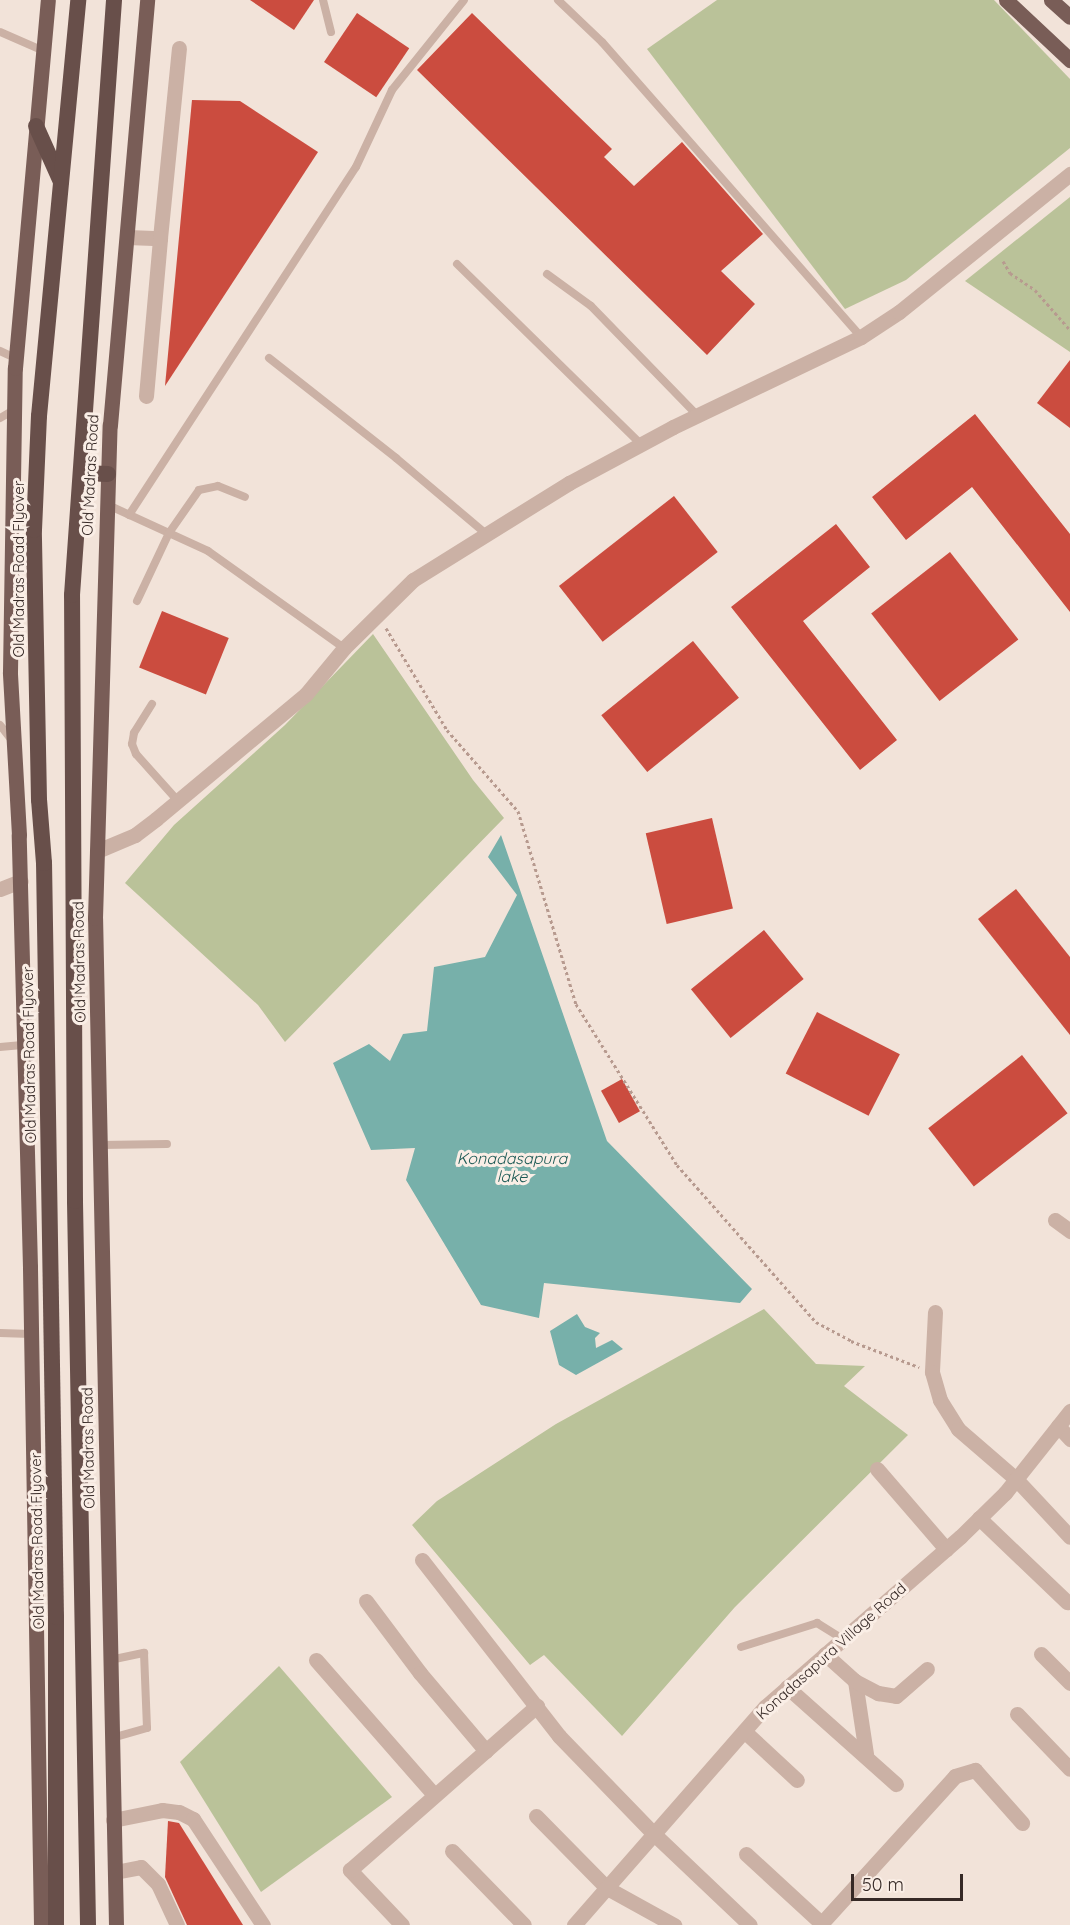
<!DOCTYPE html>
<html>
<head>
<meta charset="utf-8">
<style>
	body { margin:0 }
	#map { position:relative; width:1070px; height:1925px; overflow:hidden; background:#f2e3d9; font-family:Quicksand,sans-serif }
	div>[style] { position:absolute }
	.green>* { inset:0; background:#bac299 }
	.water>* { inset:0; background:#77b0aa }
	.building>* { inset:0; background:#cb4c3f; transform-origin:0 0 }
	.path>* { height:3px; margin-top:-1.5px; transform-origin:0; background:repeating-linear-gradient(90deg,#b79a8f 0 3px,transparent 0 6px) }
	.service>* { height:8px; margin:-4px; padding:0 4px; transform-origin:4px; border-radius:4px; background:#cbb1a5 }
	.minor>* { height:15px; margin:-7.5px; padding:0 7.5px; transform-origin:7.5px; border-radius:7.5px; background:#cbb1a5 }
	.tertiary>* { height:15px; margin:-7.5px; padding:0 7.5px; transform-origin:7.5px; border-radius:7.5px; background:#cbb1a5 }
	.primary>* { height:15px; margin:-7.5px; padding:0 7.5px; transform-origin:7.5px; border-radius:7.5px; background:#795d57 }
	.trunk>* { height:16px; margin:-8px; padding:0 8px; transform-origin:8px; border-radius:8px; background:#684f4a }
	span { translate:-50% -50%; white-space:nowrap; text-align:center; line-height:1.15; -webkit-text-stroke:6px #faeee6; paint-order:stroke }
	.street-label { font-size:15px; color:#362926 }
	.water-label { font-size:16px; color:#1b5954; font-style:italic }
	.scale { position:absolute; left:851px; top:1874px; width:112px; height:27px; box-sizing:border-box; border:3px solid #362926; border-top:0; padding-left:8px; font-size:18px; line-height:21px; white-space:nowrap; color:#362926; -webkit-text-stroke:4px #faeee6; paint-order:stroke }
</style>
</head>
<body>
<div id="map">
	<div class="green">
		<i style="clip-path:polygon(717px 0,994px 0,1070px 79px,1070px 148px,906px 280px,845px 309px,647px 49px)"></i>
		<i style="clip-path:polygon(1070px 197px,1070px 352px,965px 281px)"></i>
		<i style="clip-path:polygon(373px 634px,473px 780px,504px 818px,285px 1042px,258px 1005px,125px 883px,174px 825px,285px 725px)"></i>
		<i style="clip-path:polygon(764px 1309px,816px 1364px,865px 1366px,844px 1386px,908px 1435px,735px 1607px,622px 1736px,544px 1655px,530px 1665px,412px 1525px,437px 1501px,556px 1424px)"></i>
		<i style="clip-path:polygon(279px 1666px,392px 1797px,261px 1892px,180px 1762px)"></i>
	</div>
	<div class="water">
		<i style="clip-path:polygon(501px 835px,607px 1141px,752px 1289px,740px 1303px,544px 1283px,539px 1318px,481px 1305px,406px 1180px,415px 1148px,371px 1150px,333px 1063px,369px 1044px,390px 1061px,403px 1034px,427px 1031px,434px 967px,485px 957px,517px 895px,488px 857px)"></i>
		<i style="clip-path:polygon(577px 1314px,585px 1327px,600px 1333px,595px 1338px,596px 1348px,612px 1340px,623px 1349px,576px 1375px,559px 1365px,550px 1331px)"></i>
	</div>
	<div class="building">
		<i style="clip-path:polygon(250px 0,314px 0,294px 30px)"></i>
		<i style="left:357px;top:13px;width:63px;height:59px;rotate:34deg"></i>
		<i style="clip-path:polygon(472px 13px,612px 149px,604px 157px,634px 186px,682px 142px,763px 234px,721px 271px,755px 304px,707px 355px,417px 70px)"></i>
		<i style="clip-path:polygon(192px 100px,240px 101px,318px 152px,165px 386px)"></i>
		<i style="clip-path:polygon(1070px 360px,1070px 428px,1037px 403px)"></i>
		<i style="clip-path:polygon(975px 414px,1070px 534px,1070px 612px,972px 487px,906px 540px,872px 497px)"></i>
		<i style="left:674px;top:496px;width:71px;height:146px;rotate:52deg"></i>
		<i style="clip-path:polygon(836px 524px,870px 567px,803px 621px,897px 740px,860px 770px,731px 607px)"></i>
		<i style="left:950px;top:552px;width:111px;height:100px;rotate:52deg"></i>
		<i style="left:162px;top:611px;width:72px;height:61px;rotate:22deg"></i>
		<i style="left:693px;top:641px;width:73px;height:118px;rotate:51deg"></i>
		<i style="left:712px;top:818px;width:93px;height:68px;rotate:77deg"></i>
		<i style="clip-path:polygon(1016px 889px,1070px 957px,1070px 1035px,978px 919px)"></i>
		<i style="left:764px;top:930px;width:63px;height:94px;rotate:51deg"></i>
		<i style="left:817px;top:1012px;width:93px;height:69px;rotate:27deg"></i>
		<i style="left:1022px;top:1055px;width:74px;height:119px;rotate:52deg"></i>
		<i style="left:622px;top:1079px;width:37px;height:24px;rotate:61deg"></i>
		<i style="clip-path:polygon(168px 1821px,179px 1823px,243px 1925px,187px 1925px,165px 1877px)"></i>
	</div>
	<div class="path">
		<i style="left:1003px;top:261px;width:14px;rotate:60deg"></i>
		<i style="left:1010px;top:273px;width:30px;rotate:34deg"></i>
		<i style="left:1035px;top:290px;width:53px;rotate:48.8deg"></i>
		<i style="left:386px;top:628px;width:119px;rotate:59.1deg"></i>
		<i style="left:447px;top:730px;width:108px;rotate:48.8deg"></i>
		<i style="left:518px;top:811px;width:202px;rotate:73.3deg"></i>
		<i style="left:576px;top:1004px;width:190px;rotate:57.9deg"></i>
		<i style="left:677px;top:1165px;width:210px;rotate:48.5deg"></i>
		<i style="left:816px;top:1322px;width:40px;rotate:28deg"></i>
		<i style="left:851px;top:1341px;width:73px;rotate:20.9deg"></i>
	</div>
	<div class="service">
		<i style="left:323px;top:0;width:33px;rotate:76deg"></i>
		<i style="left:558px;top:0;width:61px;rotate:43.7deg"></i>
		<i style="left:602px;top:42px;width:393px;rotate:48.7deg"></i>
		<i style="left:0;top:32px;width:48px;rotate:23.4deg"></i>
		<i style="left:457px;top:264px;width:257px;rotate:44.4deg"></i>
		<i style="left:547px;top:274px;width:54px;rotate:36deg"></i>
		<i style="left:591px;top:306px;width:152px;rotate:45.8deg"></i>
		<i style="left:0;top:351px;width:17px;rotate:25deg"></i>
		<i style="left:269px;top:358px;width:162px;rotate:38.2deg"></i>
		<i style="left:396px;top:458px;width:116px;rotate:40.1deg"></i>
		<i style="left:0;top:418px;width:16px;rotate:-30deg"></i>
		<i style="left:108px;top:505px;width:110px;rotate:24.7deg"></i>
		<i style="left:208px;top:551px;width:167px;rotate:35.5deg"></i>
		<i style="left:129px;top:515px;width:415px;rotate:-56.9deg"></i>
		<i style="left:356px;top:167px;width:85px;rotate:-64.9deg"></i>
		<i style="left:392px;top:90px;width:115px;rotate:-51.3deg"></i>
		<i style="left:137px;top:601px;width:75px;rotate:-64.8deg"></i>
		<i style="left:169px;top:533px;width:52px;rotate:-55.1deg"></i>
		<i style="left:199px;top:490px;width:19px;rotate:-12deg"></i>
		<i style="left:218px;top:486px;width:29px;rotate:22deg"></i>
		<i style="left:152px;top:704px;width:34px;rotate:122deg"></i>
		<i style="left:134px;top:733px;width:11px;rotate:100deg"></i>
		<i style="left:132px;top:744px;width:11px;rotate:68deg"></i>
		<i style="left:136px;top:754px;width:63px;rotate:48.2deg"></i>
		<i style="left:0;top:725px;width:18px;rotate:52deg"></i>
		<i style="left:0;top:1047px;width:25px;rotate:-5deg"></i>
		<i style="left:101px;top:1145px;width:66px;rotate:-0.9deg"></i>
		<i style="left:0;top:1333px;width:31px;rotate:2deg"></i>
		<i style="left:741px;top:1647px;width:80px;rotate:-17.5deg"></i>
		<i style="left:817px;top:1623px;width:31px;rotate:32deg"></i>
		<i style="left:110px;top:1660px;width:35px;rotate:-12deg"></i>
		<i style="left:144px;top:1653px;width:75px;rotate:87.7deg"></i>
		<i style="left:147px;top:1728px;width:37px;rotate:164deg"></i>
	</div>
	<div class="minor">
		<i style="left:127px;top:237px;width:33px;rotate:2deg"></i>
		<i style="left:160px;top:238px;width:191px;rotate:-84.3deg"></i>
		<i style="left:146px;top:396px;width:159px;rotate:-84.9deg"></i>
		<i style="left:0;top:889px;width:22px;rotate:-21deg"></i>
		<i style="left:1055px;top:1220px;width:19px;rotate:36deg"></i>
		<i style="left:935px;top:1312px;width:60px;rotate:92.9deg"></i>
		<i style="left:932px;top:1372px;width:29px;rotate:74deg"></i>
		<i style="left:940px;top:1400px;width:34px;rotate:58deg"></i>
		<i style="left:958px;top:1429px;width:77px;rotate:40.8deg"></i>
		<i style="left:1016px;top:1479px;width:79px;rotate:47deg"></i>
		<i style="left:1058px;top:1426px;width:18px;rotate:47deg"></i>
		<i style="left:877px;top:1469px;width:106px;rotate:49.2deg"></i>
		<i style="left:979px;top:1518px;width:122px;rotate:43.7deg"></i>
		<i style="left:422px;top:1560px;width:223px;rotate:52.1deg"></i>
		<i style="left:559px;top:1736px;width:136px;rotate:45.9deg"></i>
		<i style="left:654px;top:1834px;width:132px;rotate:43.5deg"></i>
		<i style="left:366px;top:1601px;width:90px;rotate:53.1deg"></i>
		<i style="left:420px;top:1673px;width:102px;rotate:49.8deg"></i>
		<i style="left:825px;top:1654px;width:40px;rotate:42deg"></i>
		<i style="left:855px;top:1681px;width:74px;rotate:81.4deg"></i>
		<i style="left:1041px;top:1654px;width:41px;rotate:45deg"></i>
		<i style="left:316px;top:1660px;width:179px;rotate:48.8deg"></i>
		<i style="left:855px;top:1681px;width:26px;rotate:28deg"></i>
		<i style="left:878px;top:1693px;width:18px;rotate:9deg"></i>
		<i style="left:896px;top:1696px;width:41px;rotate:-41.1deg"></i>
		<i style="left:787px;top:1687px;width:146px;rotate:41.7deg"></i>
		<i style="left:1017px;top:1714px;width:76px;rotate:46.1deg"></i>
		<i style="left:744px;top:1731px;width:72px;rotate:42.8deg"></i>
		<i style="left:536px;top:1816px;width:101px;rotate:45.4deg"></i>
		<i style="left:607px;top:1888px;width:77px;rotate:28.9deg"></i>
		<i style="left:113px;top:1820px;width:50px;rotate:-11.5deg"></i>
		<i style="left:162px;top:1810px;width:17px;rotate:7deg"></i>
		<i style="left:179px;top:1812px;width:16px;rotate:27deg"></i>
		<i style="left:193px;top:1819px;width:127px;rotate:56.6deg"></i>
		<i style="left:452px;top:1851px;width:103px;rotate:45.8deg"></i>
		<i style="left:746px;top:1854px;width:103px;rotate:42.6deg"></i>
		<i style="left:115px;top:1872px;width:26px;rotate:-11deg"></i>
		<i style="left:141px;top:1867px;width:24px;rotate:45deg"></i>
		<i style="left:158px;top:1884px;width:45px;rotate:65.1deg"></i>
		<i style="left:402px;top:1925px;width:76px;rotate:-133.4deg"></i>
		<i style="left:350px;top:1870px;width:249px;rotate:-41.3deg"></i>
		<i style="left:820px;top:1925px;width:201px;rotate:-47.8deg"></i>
		<i style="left:955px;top:1776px;width:21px;rotate:-17deg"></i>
		<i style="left:975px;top:1770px;width:71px;rotate:48.4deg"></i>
	</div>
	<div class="tertiary">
		<i style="left:97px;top:851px;width:41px;rotate:-22.8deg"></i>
		<i style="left:135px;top:835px;width:26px;rotate:-37deg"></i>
		<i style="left:156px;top:819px;width:195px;rotate:-39.8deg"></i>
		<i style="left:306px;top:694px;width:60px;rotate:-50.4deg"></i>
		<i style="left:344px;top:648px;width:97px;rotate:-44.6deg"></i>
		<i style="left:413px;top:580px;width:184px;rotate:-31.9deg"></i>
		<i style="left:569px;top:483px;width:118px;rotate:-28.3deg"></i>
		<i style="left:673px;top:427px;width:208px;rotate:-25.6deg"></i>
		<i style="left:861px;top:337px;width:45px;rotate:-33.3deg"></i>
		<i style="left:899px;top:312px;width:220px;rotate:-38.9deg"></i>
		<i style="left:574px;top:1925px;width:290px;rotate:-48.8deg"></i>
		<i style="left:765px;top:1707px;width:259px;rotate:-41.1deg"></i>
		<i style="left:960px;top:1537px;width:63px;rotate:-44.4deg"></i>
		<i style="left:1005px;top:1493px;width:105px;rotate:-51.6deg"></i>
	</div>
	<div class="primary">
		<i style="left:1006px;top:0;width:88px;rotate:43.2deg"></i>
		<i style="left:1051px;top:0;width:25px;rotate:42deg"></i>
		<i style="left:41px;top:1925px;width:658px;rotate:-90.96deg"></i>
		<i style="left:30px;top:1267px;width:432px;rotate:-91.5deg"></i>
		<i style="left:19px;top:835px;width:163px;rotate:-93.2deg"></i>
		<i style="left:10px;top:672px;width:304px;rotate:-89.1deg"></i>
		<i style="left:15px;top:368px;width:369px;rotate:-84.9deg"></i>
		<i style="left:116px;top:1925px;width:1007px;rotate:-91.19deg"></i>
		<i style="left:95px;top:918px;width:493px;rotate:-88.3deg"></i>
		<i style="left:110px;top:425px;width:427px;rotate:-85deg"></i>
	</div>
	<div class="trunk">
		<i style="left:36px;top:126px;width:61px;rotate:65.9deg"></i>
		<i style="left:81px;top:473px;width:27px;rotate:2deg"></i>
		<i style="left:56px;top:1925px;width:308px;rotate:-90deg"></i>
		<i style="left:56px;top:1617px;width:754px;rotate:-90.91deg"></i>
		<i style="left:44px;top:863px;width:63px;rotate:-94.5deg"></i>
		<i style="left:39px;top:800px;width:270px;rotate:-91.1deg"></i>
		<i style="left:34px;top:530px;width:114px;rotate:-87.5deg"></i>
		<i style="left:39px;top:416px;width:418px;rotate:-84.6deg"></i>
		<i style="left:88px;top:1925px;width:724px;rotate:-91.03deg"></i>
		<i style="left:75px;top:1201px;width:606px;rotate:-90.28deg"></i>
		<i style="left:72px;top:595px;width:596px;rotate:-85.96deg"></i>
	</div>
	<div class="street-label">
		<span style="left:90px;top:475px;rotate:-87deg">Old Madras Road</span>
		<span style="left:19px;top:569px;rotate:-90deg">Old Madras Road Flyover</span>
		<span style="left:79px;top:962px;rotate:-91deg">Old Madras Road</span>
		<span style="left:29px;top:1055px;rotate:-91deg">Old Madras Road Flyover</span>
		<span style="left:88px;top:1448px;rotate:-91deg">Old Madras Road</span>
		<span style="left:37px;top:1541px;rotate:-91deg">Old Madras Road Flyover</span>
		<span style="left:831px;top:1651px;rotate:-42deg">Konadasapura Village Road</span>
	</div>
	<div class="water-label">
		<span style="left:512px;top:1167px">Konadasapura<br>lake</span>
	</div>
	<div class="scale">50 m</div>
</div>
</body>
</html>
